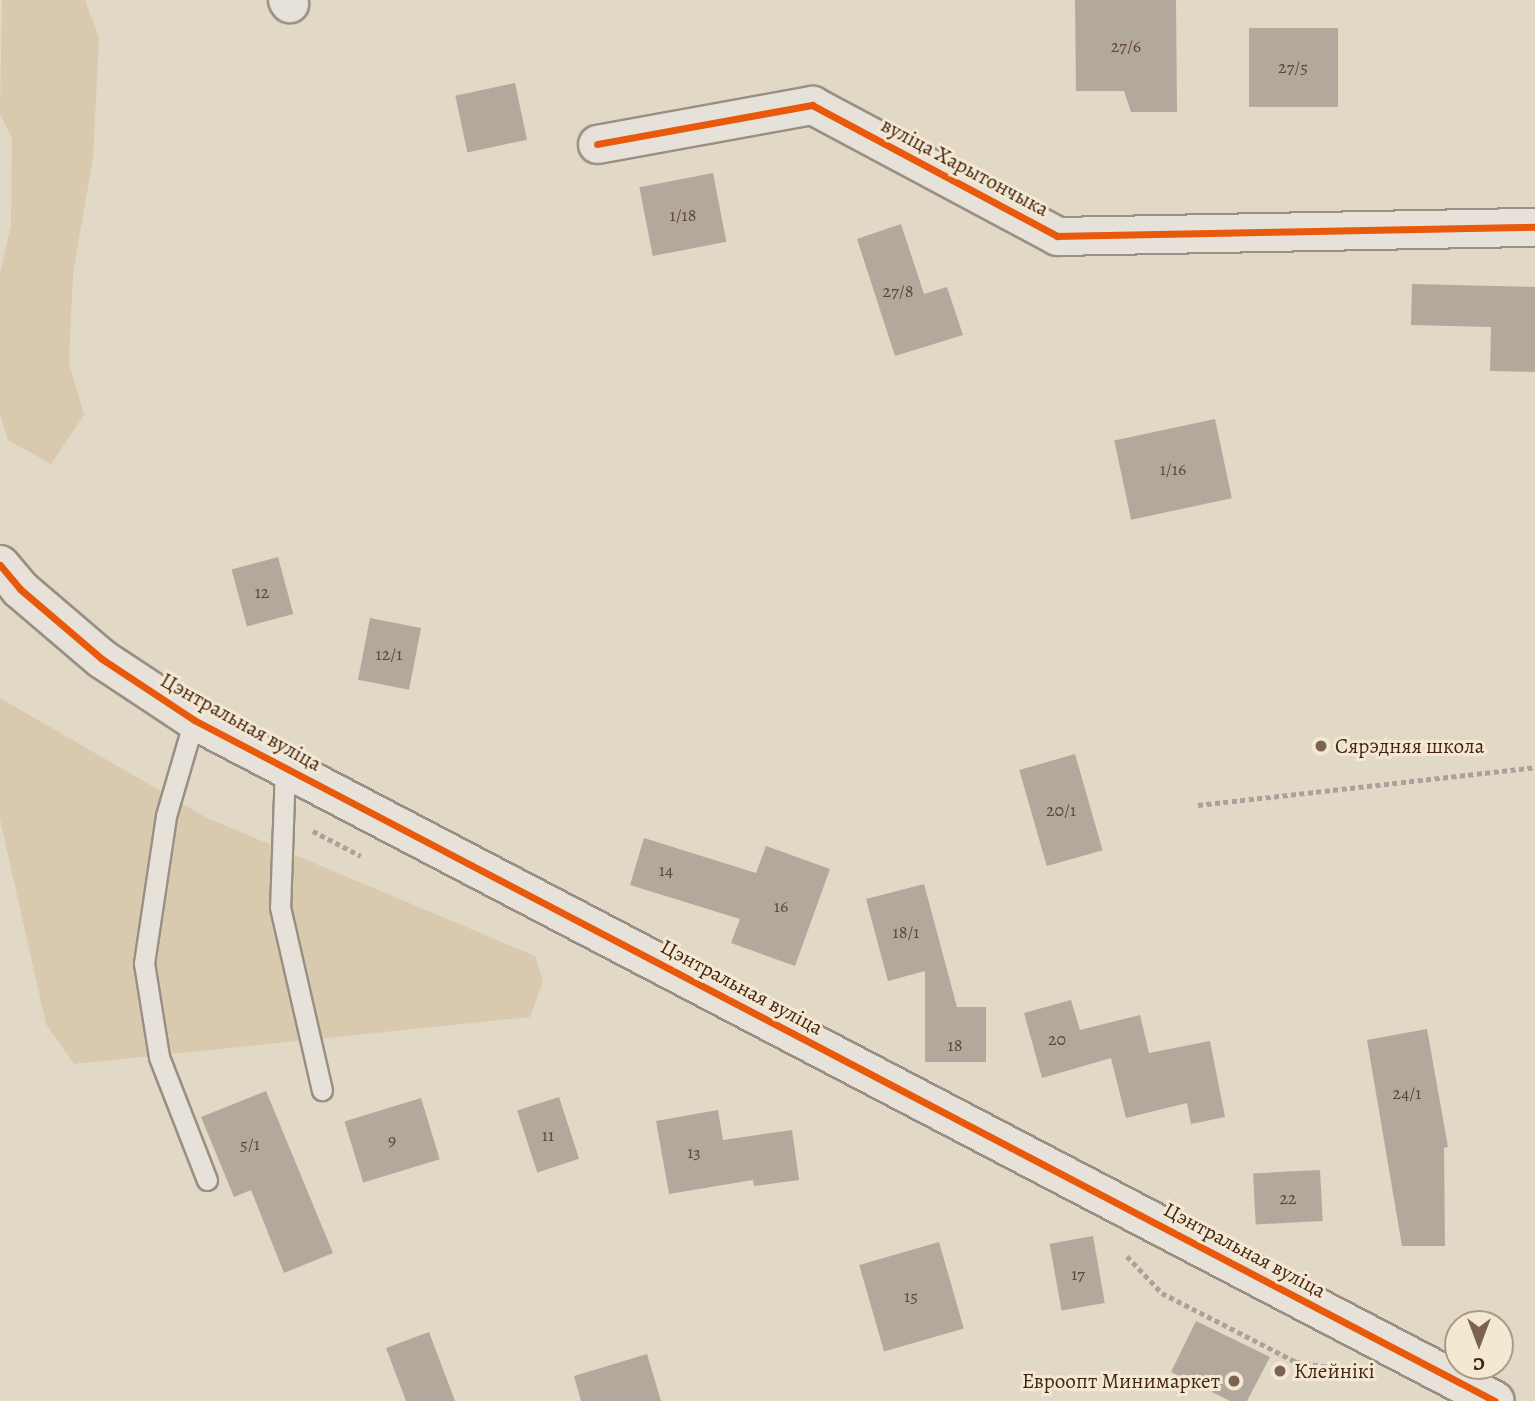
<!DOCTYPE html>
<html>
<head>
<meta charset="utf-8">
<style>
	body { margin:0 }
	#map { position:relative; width:1535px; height:1401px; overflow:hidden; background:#e1d8c5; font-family:Alegreya,serif }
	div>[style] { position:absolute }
	.green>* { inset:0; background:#d8c9af }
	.building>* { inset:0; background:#b2a99c; transform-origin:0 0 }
	.path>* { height:4.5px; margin-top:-2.25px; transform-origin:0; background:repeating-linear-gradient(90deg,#aaa29a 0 5px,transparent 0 8.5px) }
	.roads { filter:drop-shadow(2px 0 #998f83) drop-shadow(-2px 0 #998f83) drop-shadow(0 2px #998f83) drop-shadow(0 -2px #998f83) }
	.lane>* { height:19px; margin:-9.5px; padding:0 9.5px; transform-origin:9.5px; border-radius:9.5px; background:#e7e2d9 }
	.street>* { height:37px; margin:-18.5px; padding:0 18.5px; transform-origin:18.5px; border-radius:18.5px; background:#e7e2d9 }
	.secondary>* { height:38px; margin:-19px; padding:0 19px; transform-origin:19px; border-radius:19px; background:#e7e2d9 }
	.cycleway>* { height:7px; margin:-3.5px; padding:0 3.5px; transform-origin:3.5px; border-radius:3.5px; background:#e8590c }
	.dots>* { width:19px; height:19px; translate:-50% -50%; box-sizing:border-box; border:4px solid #f3e8d2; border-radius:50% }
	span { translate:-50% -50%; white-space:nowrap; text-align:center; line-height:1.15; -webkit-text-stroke:6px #f3e8d2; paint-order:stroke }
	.number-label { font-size:18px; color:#604534 }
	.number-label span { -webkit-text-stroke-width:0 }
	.street-label { font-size:21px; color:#452412 }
	.poi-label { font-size:21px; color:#452412 }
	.left { translate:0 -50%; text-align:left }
	.right { translate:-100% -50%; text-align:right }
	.north { position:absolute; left:1444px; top:1310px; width:70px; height:70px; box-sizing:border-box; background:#f3e8d2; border:2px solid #ad9a85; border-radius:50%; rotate:180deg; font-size:19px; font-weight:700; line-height:28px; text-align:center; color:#452412 }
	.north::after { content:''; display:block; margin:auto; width:24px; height:32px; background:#7c6351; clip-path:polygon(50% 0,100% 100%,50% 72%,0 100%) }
</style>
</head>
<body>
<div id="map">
	<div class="green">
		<i style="clip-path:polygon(2px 0,85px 0,99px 38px,93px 158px,73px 273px,69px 363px,84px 415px,51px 464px,8px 440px,0 414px,0 274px,11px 225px,12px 138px,0 114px)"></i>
		<i style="clip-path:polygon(0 698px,207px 818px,535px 956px,543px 981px,530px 1017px,74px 1064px,46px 1024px,0 819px)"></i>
	</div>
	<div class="building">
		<i style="clip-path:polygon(1075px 0,1176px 0,1177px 112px,1131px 112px,1124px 91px,1076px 91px)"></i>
		<i style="left:1249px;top:28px;width:89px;height:79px"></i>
		<i style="left:515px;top:83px;width:58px;height:61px;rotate:78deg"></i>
		<i style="left:713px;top:173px;width:70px;height:75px;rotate:79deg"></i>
		<i style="clip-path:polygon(901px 224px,924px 294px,947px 287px,963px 335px,895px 356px,857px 239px)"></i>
		<i style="clip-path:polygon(1412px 284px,1535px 287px,1535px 372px,1490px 371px,1491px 327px,1411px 325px)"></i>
		<i style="left:1215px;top:419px;width:81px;height:103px;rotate:78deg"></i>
		<i style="left:278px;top:557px;width:59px;height:48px;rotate:75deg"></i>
		<i style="left:370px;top:618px;width:52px;height:63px;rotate:11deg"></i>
		<i style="left:1075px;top:754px;width:100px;height:58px;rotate:74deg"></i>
		<i style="clip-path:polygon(644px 838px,756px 873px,766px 846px,830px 869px,795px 966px,731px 943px,740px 919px,630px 885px)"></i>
		<i style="clip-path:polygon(924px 884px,957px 1007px,986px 1007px,986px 1062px,925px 1062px,925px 971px,888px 981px,866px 899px)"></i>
		<i style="clip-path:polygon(1071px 1000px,1080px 1030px,1140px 1015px,1149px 1053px,1210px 1041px,1225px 1117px,1191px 1124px,1187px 1103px,1126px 1118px,1111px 1058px,1042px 1078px,1024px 1013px)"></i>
		<i style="clip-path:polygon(1427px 1029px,1448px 1147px,1444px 1148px,1445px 1246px,1402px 1246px,1367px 1040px)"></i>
		<i style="clip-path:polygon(266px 1091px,333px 1253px,284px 1273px,251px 1190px,234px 1197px,201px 1117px)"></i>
		<i style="left:559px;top:1097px;width:65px;height:44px;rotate:72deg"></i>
		<i style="left:421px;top:1098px;width:64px;height:80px;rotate:73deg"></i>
		<i style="clip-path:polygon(718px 1110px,723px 1140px,792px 1130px,799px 1180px,754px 1186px,753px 1180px,669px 1194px,656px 1121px)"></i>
		<i style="left:1320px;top:1170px;width:51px;height:67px;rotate:87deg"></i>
		<i style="left:1093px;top:1236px;width:68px;height:44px;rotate:80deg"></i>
		<i style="left:939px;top:1242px;width:90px;height:83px;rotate:74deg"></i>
		<i style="clip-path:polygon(1196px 1321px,1270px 1357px,1247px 1401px,1230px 1401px,1171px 1372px)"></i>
		<i style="clip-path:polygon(429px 1332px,455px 1401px,406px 1401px,386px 1348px)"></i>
		<i style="clip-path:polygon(647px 1354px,661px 1401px,581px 1401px,574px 1376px)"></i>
	</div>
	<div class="path">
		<i style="left:1198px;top:805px;width:339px;rotate:-6.4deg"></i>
		<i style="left:313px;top:831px;width:54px;rotate:27.5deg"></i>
		<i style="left:1127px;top:1256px;width:51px;rotate:46.6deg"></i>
		<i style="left:1162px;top:1293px;width:151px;rotate:27.2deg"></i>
		<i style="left:1296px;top:1362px;width:52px;rotate:8.9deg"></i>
	</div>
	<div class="roads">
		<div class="lane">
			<i style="left:194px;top:720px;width:100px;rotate:106.3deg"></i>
			<i style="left:166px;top:816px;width:149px;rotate:98.5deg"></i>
			<i style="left:144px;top:963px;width:95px;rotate:80.9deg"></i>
			<i style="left:159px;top:1057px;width:132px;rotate:68.7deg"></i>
			<i style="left:285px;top:767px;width:140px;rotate:92deg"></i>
			<i style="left:280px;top:907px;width:188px;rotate:77.1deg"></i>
		</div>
		<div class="street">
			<i style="left:287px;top:0;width:4px;rotate:56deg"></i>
			<i style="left:597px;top:144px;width:219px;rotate:-10.3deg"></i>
			<i style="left:812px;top:105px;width:278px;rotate:28.1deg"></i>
			<i style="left:1057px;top:236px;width:478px;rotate:-1.1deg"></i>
		</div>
		<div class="secondary">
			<i style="left:0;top:565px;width:31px;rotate:50deg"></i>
			<i style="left:20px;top:589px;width:108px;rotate:40.5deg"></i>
			<i style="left:102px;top:659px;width:110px;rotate:33.5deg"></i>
			<i style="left:194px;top:720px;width:1468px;rotate:27.63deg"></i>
		</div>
	</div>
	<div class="cycleway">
		<i style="left:597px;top:144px;width:219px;rotate:-10.3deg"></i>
		<i style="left:812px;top:105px;width:278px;rotate:28.1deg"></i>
		<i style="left:1057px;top:236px;width:478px;rotate:-1.1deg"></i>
		<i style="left:0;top:565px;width:31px;rotate:50deg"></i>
		<i style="left:20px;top:589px;width:108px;rotate:40.5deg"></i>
		<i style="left:102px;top:659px;width:110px;rotate:33.5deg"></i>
		<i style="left:194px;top:720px;width:1468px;rotate:27.63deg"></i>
	</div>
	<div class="dots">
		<i style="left:1321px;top:746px;background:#7c6351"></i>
		<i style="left:1280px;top:1371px;background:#7c6351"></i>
		<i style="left:1234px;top:1381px;background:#7c6351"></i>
	</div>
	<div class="number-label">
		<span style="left:1126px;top:46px">27/6</span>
		<span style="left:1293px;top:67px">27/5</span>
		<span style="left:683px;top:215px">1/18</span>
		<span style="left:898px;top:291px">27/8</span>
		<span style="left:1173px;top:469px">1/16</span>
		<span style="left:262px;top:592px">12</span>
		<span style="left:389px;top:654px">12/1</span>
		<span style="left:1061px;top:810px">20/1</span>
		<span style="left:666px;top:870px">14</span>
		<span style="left:781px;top:906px">16</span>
		<span style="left:906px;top:932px">18/1</span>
		<span style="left:1057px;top:1039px">20</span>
		<span style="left:955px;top:1045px">18</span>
		<span style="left:1407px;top:1093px">24/1</span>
		<span style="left:548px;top:1135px">11</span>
		<span style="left:392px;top:1140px">9</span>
		<span style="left:250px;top:1144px">5/1</span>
		<span style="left:694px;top:1152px">13</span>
		<span style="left:1288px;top:1198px">22</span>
		<span style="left:1078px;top:1274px">17</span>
		<span style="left:911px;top:1296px">15</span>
	</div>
	<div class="street-label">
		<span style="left:965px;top:167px;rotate:28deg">вуліца Харытончыка</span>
		<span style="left:241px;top:722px;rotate:29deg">Цэнтральная вуліца</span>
		<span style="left:742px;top:987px;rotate:28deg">Цэнтральная вуліца</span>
		<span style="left:1245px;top:1250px;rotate:28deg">Цэнтральная вуліца</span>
	</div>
	<div class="poi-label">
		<span class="left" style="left:1335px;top:746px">Сярэдняя школа</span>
		<span class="left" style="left:1294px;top:1371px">Клейнікі</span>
		<span class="right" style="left:1220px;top:1381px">Евроопт Минимаркет</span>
	</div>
	<div class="north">С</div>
</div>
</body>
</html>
